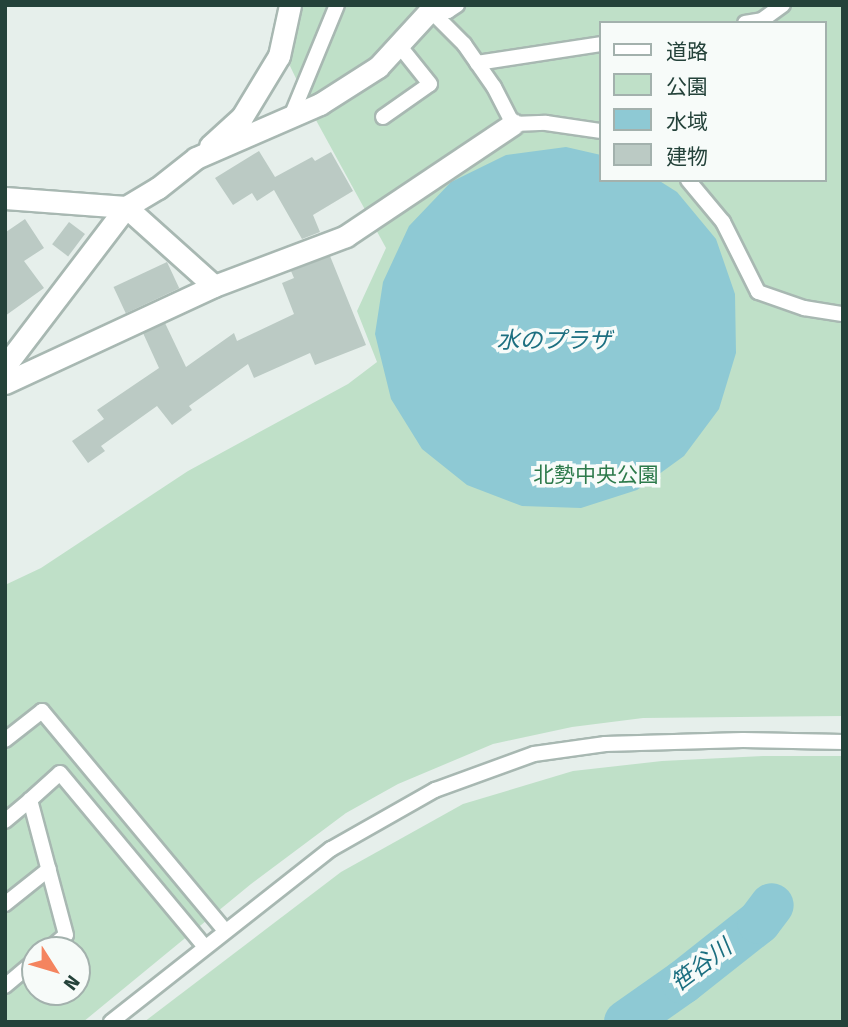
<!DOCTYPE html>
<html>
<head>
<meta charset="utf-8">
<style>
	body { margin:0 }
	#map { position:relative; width:848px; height:1027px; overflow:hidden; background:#e6efeb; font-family:"Fira Sans","Noto Sans JP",sans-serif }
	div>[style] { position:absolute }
	.green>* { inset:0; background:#bfe0c8 }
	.water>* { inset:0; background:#8ec9d4 }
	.river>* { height:44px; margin:-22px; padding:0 22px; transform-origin:22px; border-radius:22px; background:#8ec9d4 }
	.building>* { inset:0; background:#bbcac4; transform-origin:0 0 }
	.roads { filter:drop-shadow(2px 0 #a8b8b2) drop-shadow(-2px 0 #a8b8b2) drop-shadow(0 2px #a8b8b2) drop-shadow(0 -2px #a8b8b2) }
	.service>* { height:14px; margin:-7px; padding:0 7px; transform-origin:7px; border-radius:7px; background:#fff }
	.minor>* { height:21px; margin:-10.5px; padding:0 10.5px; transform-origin:10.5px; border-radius:10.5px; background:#fff }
	.tertiary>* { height:21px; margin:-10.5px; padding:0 10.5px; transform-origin:10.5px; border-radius:10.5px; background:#fff }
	span { translate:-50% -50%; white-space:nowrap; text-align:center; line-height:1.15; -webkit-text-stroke:7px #f7fbf9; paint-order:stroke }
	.park-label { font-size:21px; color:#2d7a4b }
	.water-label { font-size:23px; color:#1c6f80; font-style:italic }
	.frame { position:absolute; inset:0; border:7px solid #24423a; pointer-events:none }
	.legend { position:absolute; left:599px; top:21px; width:228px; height:161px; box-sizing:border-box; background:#f7fbf9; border:2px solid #a3b1ad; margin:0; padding:9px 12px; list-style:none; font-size:21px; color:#24423a }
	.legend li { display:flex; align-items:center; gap:14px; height:35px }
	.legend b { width:35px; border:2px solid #a3b1ad }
	.north { position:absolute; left:21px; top:936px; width:70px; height:70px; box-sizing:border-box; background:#f7fbf9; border:2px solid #a3b1ad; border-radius:50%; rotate:127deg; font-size:19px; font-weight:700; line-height:28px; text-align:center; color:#24423a }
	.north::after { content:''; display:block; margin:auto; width:24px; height:32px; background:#f4845f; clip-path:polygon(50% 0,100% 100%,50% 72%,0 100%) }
</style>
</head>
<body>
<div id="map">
	<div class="green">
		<i style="clip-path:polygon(evenodd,302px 5px,843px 5px,843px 716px,643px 718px,572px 727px,493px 744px,398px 784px,346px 813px,251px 884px,83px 1022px,5px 1022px,5px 585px,41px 568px,188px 471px,348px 384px,377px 362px,357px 311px,386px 248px,317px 122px,290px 66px,302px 5px,601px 23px,825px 23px,825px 180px,601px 180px,601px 23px,302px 5px,35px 950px,77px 950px,77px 992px,35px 992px,35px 950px)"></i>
		<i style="clip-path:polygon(763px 756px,843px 756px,843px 1022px,144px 1022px,341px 872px,463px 804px,573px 771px,662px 761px)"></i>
	</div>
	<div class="water">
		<i style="clip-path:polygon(566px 147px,601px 155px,601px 180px,658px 180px,677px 192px,716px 239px,735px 294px,736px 353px,719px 409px,684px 456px,637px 490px,581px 508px,522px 506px,467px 485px,422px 449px,391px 399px,375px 334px,383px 282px,409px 226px,451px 182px,506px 155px)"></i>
	</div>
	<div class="river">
		<i style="left:626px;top:1022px;width:70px;rotate:-35.1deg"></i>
		<i style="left:683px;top:982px;width:97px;rotate:-38.3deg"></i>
		<i style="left:759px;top:922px;width:21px;rotate:-53deg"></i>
	</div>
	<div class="building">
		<i style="clip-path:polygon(259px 151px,275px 177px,312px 157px,315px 161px,331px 152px,353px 191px,313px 215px,320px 232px,302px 239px,274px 190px,257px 201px,252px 193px,233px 205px,215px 178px)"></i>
		<i style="clip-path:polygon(25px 219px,44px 248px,24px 261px,44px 288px,5px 316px,6px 232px)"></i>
		<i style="left:69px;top:222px;width:20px;height:28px;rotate:37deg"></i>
		<i style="clip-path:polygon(330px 256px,366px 345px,315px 365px,310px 353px,254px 378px,248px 364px,189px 406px,192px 410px,172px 425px,157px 406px,101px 446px,105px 451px,88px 463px,72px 441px,104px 419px,97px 410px,159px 368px,143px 333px,165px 323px,186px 367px,234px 333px,237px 341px,294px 314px,282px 283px,294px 278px,291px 271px)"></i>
		<i style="left:167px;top:262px;width:29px;height:59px;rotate:65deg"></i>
	</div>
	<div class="roads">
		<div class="service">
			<i style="left:431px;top:11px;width:47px;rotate:45deg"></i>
			<i style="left:464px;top:44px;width:52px;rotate:55.1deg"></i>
			<i style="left:494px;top:87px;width:42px;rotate:62.8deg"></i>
			<i style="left:513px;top:124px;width:33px;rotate:-2deg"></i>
			<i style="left:546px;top:123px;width:56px;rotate:8.3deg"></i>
			<i style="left:431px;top:11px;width:17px"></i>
			<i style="left:448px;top:11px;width:11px;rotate:-34deg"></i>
			<i style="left:745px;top:23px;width:17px;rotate:-10deg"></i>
			<i style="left:762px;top:20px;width:26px;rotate:-36deg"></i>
			<i style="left:477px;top:63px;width:125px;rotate:-8.7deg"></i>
			<i style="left:383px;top:117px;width:57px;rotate:-35.1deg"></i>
			<i style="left:430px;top:84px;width:51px;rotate:-128.7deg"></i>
			<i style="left:290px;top:119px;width:123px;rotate:-67.6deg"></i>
			<i style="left:688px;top:180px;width:55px;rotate:50.2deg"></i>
			<i style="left:723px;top:222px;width:78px;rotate:63.4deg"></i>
			<i style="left:758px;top:292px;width:49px;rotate:19.2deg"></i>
			<i style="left:804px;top:308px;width:39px;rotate:9deg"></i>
			<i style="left:5px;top:740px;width:47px;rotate:-38.1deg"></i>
			<i style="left:42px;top:711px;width:286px;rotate:50.2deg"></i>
			<i style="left:5px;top:821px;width:33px;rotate:-40deg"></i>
			<i style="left:5px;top:904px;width:56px;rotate:-38.5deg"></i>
			<i style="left:48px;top:950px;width:23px;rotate:-40deg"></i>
			<i style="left:66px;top:935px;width:140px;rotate:-104.9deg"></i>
			<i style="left:30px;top:800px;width:40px;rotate:-42deg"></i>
			<i style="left:60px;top:773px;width:225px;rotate:50.2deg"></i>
			<i style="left:5px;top:986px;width:39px;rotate:-40deg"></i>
			<i style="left:111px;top:1022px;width:280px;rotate:-38.2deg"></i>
			<i style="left:331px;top:849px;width:120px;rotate:-29.6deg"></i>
			<i style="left:435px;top:790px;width:105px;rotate:-20deg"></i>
			<i style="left:534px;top:754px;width:72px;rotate:-8deg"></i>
			<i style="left:605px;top:744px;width:138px;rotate:-1.7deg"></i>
			<i style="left:743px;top:740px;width:100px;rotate:1.1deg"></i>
		</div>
		<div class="minor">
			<i style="left:210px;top:146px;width:43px;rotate:-42.2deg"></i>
			<i style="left:242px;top:117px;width:71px;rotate:-58.8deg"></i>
			<i style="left:279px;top:56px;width:52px;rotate:-77.8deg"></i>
			<i style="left:5px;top:198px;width:121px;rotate:4.3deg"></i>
			<i style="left:126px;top:207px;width:118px;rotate:41.9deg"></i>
			<i style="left:5px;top:366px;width:200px;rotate:-52.7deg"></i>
			<i style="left:126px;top:207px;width:37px;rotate:-31deg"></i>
			<i style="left:158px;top:188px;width:48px;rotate:-38.3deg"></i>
			<i style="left:196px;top:158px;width:135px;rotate:-23.5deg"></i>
			<i style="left:5px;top:383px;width:230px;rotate:-24.9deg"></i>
			<i style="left:214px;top:286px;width:141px;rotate:-20.7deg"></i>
			<i style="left:346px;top:236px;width:201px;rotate:-33.8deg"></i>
		</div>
		<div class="tertiary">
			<i style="left:320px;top:104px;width:69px;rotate:-32.5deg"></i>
			<i style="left:378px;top:67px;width:84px;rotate:-47.4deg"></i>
		</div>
	</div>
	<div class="park-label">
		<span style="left:596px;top:475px">北勢中央公園</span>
	</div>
	<div class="water-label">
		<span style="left:554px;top:340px">水のプラザ</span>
		<span style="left:701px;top:965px;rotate:-37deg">笹谷川</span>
	</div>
	<div class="frame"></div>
	<ul class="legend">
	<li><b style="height:9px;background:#fff"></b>道路</li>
	<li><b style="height:19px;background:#bfe0c8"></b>公園</li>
	<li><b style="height:19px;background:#8ec9d4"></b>水域</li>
	<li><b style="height:19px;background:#bbcac4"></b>建物</li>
	</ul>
	<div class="north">N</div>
</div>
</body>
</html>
